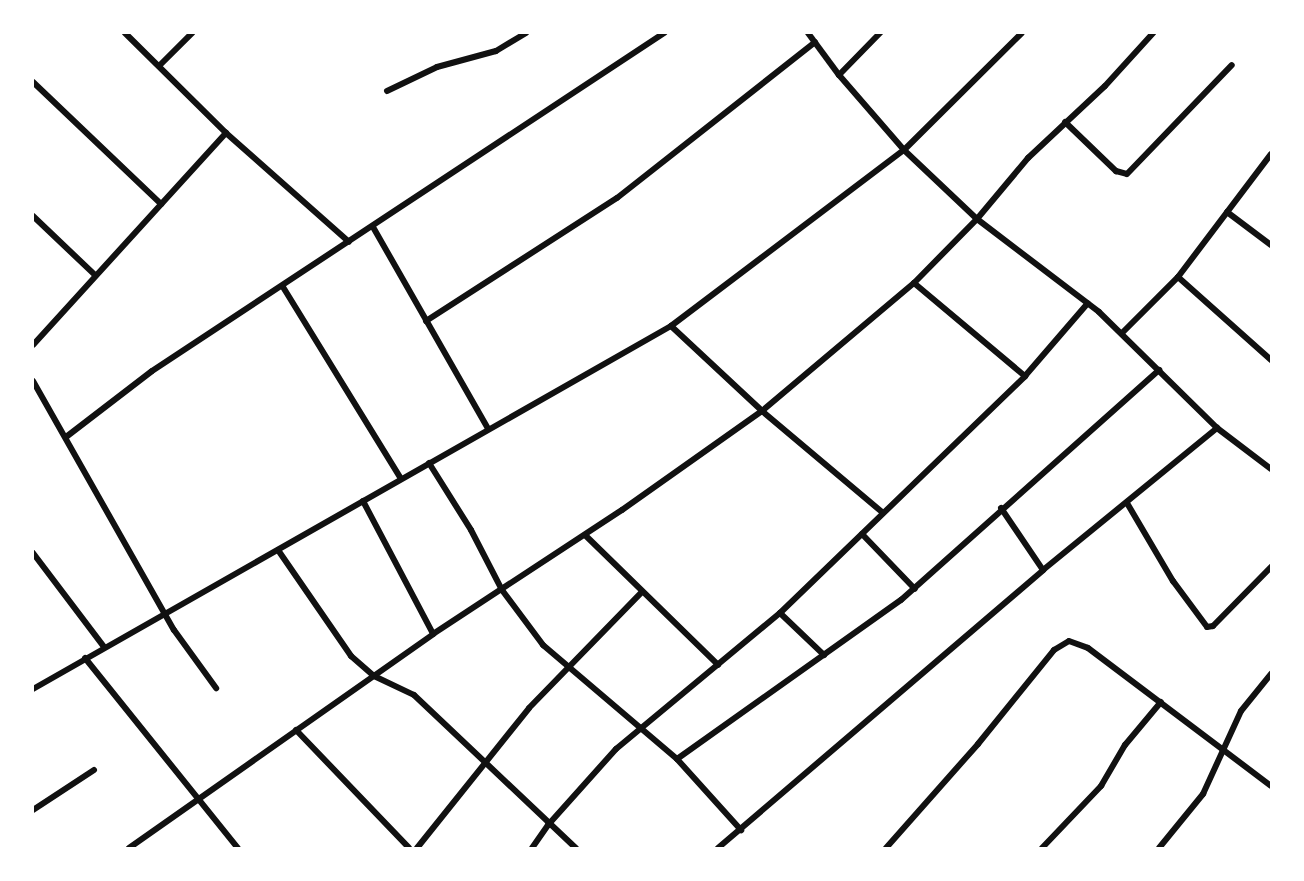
<!DOCTYPE html>
<html>
<head>
<meta charset="utf-8">
<style>
	body { margin:0 }
	#map { position:relative; width:1304px; height:881px; overflow:hidden; background:#fff; font-family:"Varela Round",sans-serif }
	div>[style] { position:absolute }
	.minor>* { height:6px; margin:-3px; padding:0 3px; transform-origin:3px; border-radius:3px; background:#111 }
	span { translate:-50% -50%; white-space:nowrap; text-align:center; line-height:1.15; -webkit-text-stroke:6px #fff; paint-order:stroke }
	.frame { position:absolute; inset:0; border:34px solid #fff; pointer-events:none }
</style>
</head>
<body>
<div id="map">
	<div class="minor">
		<i style="left:125px;top:33px;width:142px;rotate:44.7deg"></i>
		<i style="left:226px;top:133px;width:164px;rotate:41.5deg"></i>
		<i style="left:808px;top:33px;width:52px;rotate:53.6deg"></i>
		<i style="left:839px;top:75px;width:99px;rotate:49.1deg"></i>
		<i style="left:904px;top:150px;width:100px;rotate:43.4deg"></i>
		<i style="left:977px;top:219px;width:153px;rotate:37.3deg"></i>
		<i style="left:1099px;top:312px;width:165px;rotate:44.5deg"></i>
		<i style="left:1217px;top:428px;width:68px;rotate:37.2deg"></i>
		<i style="left:159px;top:66px;width:47px;rotate:-45deg"></i>
		<i style="left:839px;top:75px;width:59px;rotate:-45.7deg"></i>
		<i style="left:33px;top:82px;width:177px;rotate:43.6deg"></i>
		<i style="left:387px;top:91px;width:55px;rotate:-25.6deg"></i>
		<i style="left:437px;top:67px;width:61px;rotate:-15.2deg"></i>
		<i style="left:496px;top:51px;width:35px;rotate:-31deg"></i>
		<i style="left:1065px;top:122px;width:71px;rotate:43.9deg"></i>
		<i style="left:1116px;top:171px;width:11px;rotate:15deg"></i>
		<i style="left:1127px;top:174px;width:151px;rotate:-46.1deg"></i>
		<i style="left:1227px;top:212px;width:55px;rotate:36.9deg"></i>
		<i style="left:33px;top:216px;width:84px;rotate:43.6deg"></i>
		<i style="left:373px;top:227px;width:232px;rotate:60.3deg"></i>
		<i style="left:1178px;top:277px;width:125px;rotate:41.7deg"></i>
		<i style="left:914px;top:283px;width:145px;rotate:40deg"></i>
		<i style="left:283px;top:287px;width:225px;rotate:58.4deg"></i>
		<i style="left:426px;top:321px;width:227px;rotate:-32.8deg"></i>
		<i style="left:617px;top:198px;width:252px;rotate:-38.2deg"></i>
		<i style="left:671px;top:326px;width:125px;rotate:43deg"></i>
		<i style="left:762px;top:411px;width:158px;rotate:40.1deg"></i>
		<i style="left:1122px;top:333px;width:79px;rotate:-45deg"></i>
		<i style="left:1178px;top:277px;width:154px;rotate:-52.9deg"></i>
		<i style="left:33px;top:345px;width:287px;rotate:-47.7deg"></i>
		<i style="left:33px;top:381px;width:286px;rotate:60.5deg"></i>
		<i style="left:174px;top:630px;width:72px;rotate:54.1deg"></i>
		<i style="left:66px;top:437px;width:108px;rotate:-37.5deg"></i>
		<i style="left:152px;top:371px;width:614px;rotate:-33.43deg"></i>
		<i style="left:429px;top:463px;width:79px;rotate:57.9deg"></i>
		<i style="left:471px;top:530px;width:68px;rotate:62.7deg"></i>
		<i style="left:502px;top:590px;width:69px;rotate:53.3deg"></i>
		<i style="left:543px;top:645px;width:176px;rotate:40.4deg"></i>
		<i style="left:677px;top:759px;width:96px;rotate:48deg"></i>
		<i style="left:363px;top:501px;width:150px;rotate:62.2deg"></i>
		<i style="left:1127px;top:503px;width:91px;rotate:59.5deg"></i>
		<i style="left:1173px;top:581px;width:57px;rotate:53.5deg"></i>
		<i style="left:1207px;top:627px;width:6px;rotate:-9deg"></i>
		<i style="left:1213px;top:626px;width:83px;rotate:-45.5deg"></i>
		<i style="left:1001px;top:508px;width:75px;rotate:55.9deg"></i>
		<i style="left:862px;top:534px;width:76px;rotate:46.1deg"></i>
		<i style="left:585px;top:535px;width:186px;rotate:44.3deg"></i>
		<i style="left:278px;top:550px;width:129px;rotate:55.4deg"></i>
		<i style="left:351px;top:656px;width:30px;rotate:41deg"></i>
		<i style="left:374px;top:676px;width:44px;rotate:25.4deg"></i>
		<i style="left:414px;top:695px;width:223px;rotate:43.4deg"></i>
		<i style="left:33px;top:553px;width:118px;rotate:52.9deg"></i>
		<i style="left:780px;top:613px;width:61px;rotate:43.7deg"></i>
		<i style="left:85px;top:658px;width:244px;rotate:51.2deg"></i>
		<i style="left:33px;top:689px;width:734px;rotate:-29.64deg"></i>
		<i style="left:671px;top:326px;width:292px;rotate:-37.1deg"></i>
		<i style="left:904px;top:150px;width:166px;rotate:-44.8deg"></i>
		<i style="left:296px;top:730px;width:163px;rotate:46.2deg"></i>
		<i style="left:677px;top:759px;width:275px;rotate:-35.4deg"></i>
		<i style="left:901px;top:600px;width:346px;rotate:-41.7deg"></i>
		<i style="left:33px;top:810px;width:73px;rotate:-33.3deg"></i>
		<i style="left:129px;top:848px;width:372px;rotate:-35.1deg"></i>
		<i style="left:433px;top:634px;width:226px;rotate:-33.3deg"></i>
		<i style="left:622px;top:510px;width:171px;rotate:-35.3deg"></i>
		<i style="left:762px;top:411px;width:199px;rotate:-40.1deg"></i>
		<i style="left:914px;top:283px;width:90px;rotate:-45.5deg"></i>
		<i style="left:977px;top:219px;width:80px;rotate:-50.1deg"></i>
		<i style="left:1028px;top:158px;width:105px;rotate:-43.1deg"></i>
		<i style="left:1105px;top:86px;width:72px;rotate:-47.8deg"></i>
		<i style="left:417px;top:848px;width:179px;rotate:-51.3deg"></i>
		<i style="left:529px;top:708px;width:161px;rotate:-45.8deg"></i>
		<i style="left:532px;top:848px;width:28px;rotate:-55deg"></i>
		<i style="left:548px;top:825px;width:102px;rotate:-48.2deg"></i>
		<i style="left:616px;top:749px;width:213px;rotate:-39.7deg"></i>
		<i style="left:780px;top:613px;width:341px;rotate:-44deg"></i>
		<i style="left:1025px;top:376px;width:96px;rotate:-49.2deg"></i>
		<i style="left:718px;top:848px;width:428px;rotate:-40.5deg"></i>
		<i style="left:1043px;top:570px;width:225px;rotate:-39.2deg"></i>
		<i style="left:886px;top:848px;width:139px;rotate:-48.5deg"></i>
		<i style="left:978px;top:744px;width:121px;rotate:-51deg"></i>
		<i style="left:1054px;top:650px;width:17px;rotate:-31deg"></i>
		<i style="left:1069px;top:641px;width:20px;rotate:20deg"></i>
		<i style="left:1088px;top:648px;width:229px;rotate:37deg"></i>
		<i style="left:1042px;top:848px;width:86px;rotate:-46.4deg"></i>
		<i style="left:1101px;top:786px;width:48px;rotate:-59.7deg"></i>
		<i style="left:1125px;top:745px;width:56px;rotate:-50.1deg"></i>
		<i style="left:1159px;top:848px;width:70px;rotate:-50.8deg"></i>
		<i style="left:1203px;top:794px;width:91px;rotate:-65.4deg"></i>
		<i style="left:1241px;top:711px;width:48px;rotate:-51deg"></i>
	</div>
	<div class="frame"></div>
</div>
</body>
</html>
